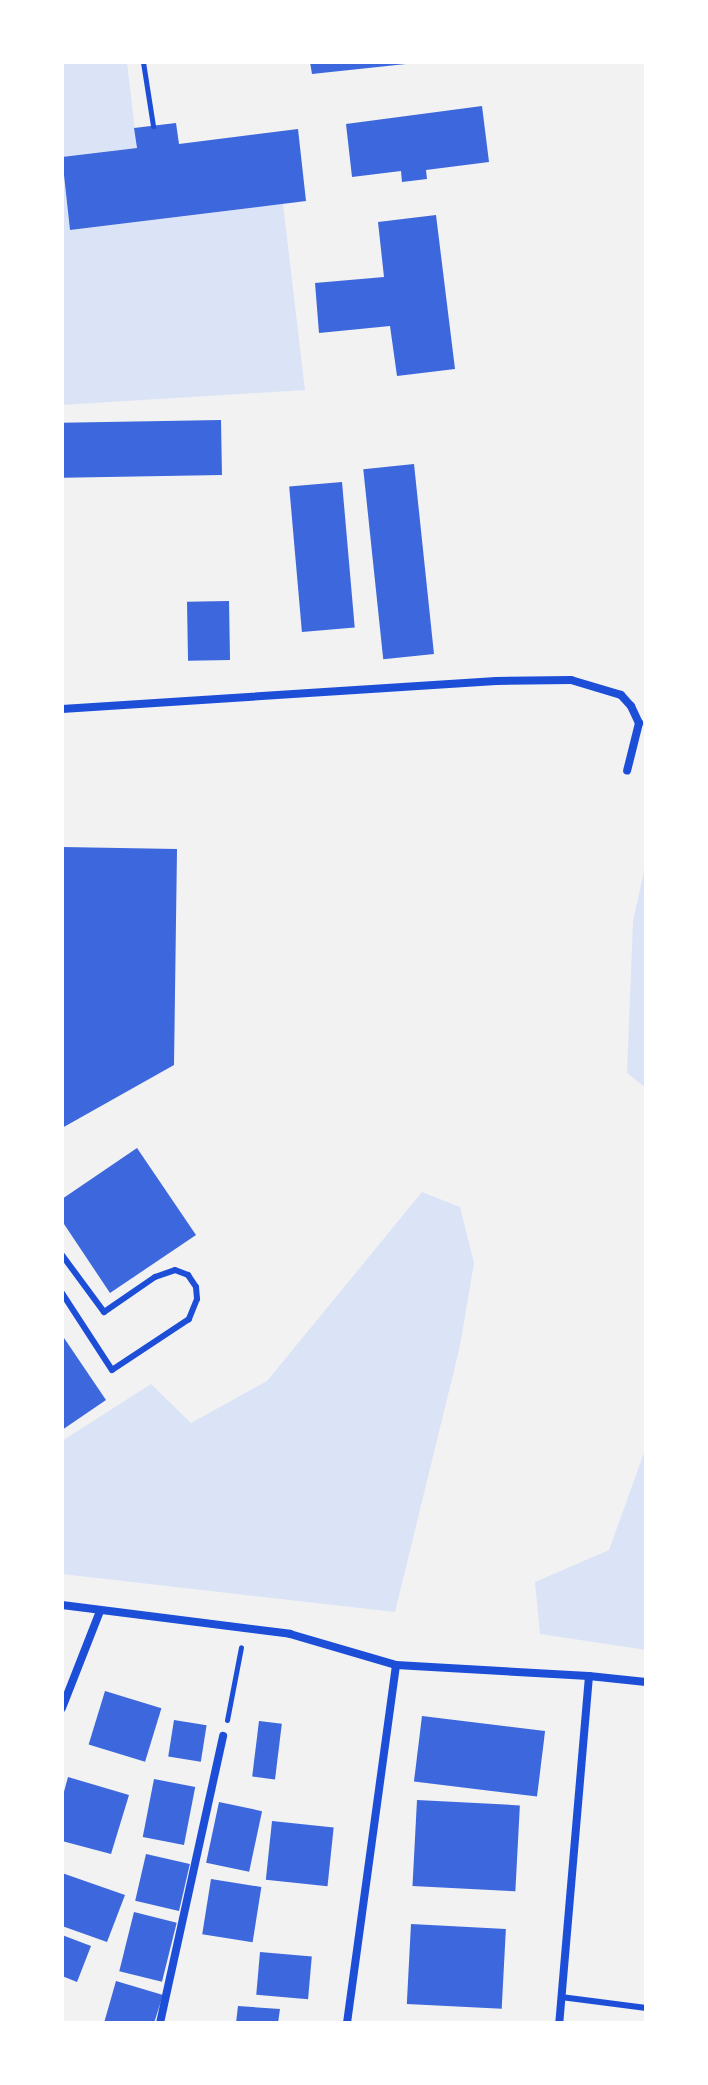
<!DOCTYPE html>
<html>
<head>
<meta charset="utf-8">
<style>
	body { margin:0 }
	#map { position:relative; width:708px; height:2085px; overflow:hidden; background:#f2f2f2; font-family:"IBM Plex Sans",sans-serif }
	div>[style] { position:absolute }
	.green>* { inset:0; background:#dbe4f7 }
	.building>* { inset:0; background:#3d67dc; transform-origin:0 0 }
	.path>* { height:5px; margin:-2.5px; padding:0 2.5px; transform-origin:2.5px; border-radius:2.5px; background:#1d4ed8 }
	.service>* { height:6px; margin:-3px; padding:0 3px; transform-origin:3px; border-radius:3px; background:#1d4ed8 }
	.minor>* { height:8px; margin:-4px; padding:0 4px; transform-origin:4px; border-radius:4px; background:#1d4ed8 }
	span { translate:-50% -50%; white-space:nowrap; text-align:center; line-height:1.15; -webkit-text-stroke:6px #fff; paint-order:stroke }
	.frame { position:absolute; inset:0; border:64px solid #fff; pointer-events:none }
</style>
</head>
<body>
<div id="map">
	<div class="green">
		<i style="clip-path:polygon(62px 62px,127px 62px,137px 148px,62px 157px)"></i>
		<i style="clip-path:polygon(62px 160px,70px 230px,283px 204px,305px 390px,62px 405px)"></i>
		<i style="clip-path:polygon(646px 862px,646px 1088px,627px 1073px,633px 921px)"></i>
		<i style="clip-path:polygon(422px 1192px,460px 1207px,474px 1263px,460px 1346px,395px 1612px,62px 1574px,62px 1441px,151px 1384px,191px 1423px,267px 1381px)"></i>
		<i style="clip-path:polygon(646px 1447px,646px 1650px,540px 1634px,535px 1582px,609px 1550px)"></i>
	</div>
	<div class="building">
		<i style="clip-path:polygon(310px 62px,406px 62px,406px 64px,312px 74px)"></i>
		<i style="clip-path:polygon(482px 106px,489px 162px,426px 170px,427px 179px,402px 182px,401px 171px,352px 177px,346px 124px)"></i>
		<i style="clip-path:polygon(176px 123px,179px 144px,298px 129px,306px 201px,70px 230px,62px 157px,137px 148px,134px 128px)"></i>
		<i style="clip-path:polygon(436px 215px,455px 369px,397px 376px,390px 326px,319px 333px,315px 283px,384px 277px,378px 222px)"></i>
		<i style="left:221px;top:420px;width:55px;height:159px;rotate:89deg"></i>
		<i style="left:414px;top:464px;width:191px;height:51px;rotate:84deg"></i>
		<i style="left:342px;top:482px;width:146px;height:53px;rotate:85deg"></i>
		<i style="left:229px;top:601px;width:59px;height:42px;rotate:89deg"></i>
		<i style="clip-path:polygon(62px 847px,177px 849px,174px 1065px,62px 1128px)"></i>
		<i style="clip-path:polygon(137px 1148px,196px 1235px,110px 1293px,62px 1221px,62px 1199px)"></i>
		<i style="clip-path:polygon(62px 1335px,106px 1400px,62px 1430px)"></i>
		<i style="left:105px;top:1691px;width:59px;height:56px;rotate:17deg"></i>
		<i style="left:422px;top:1716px;width:124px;height:66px;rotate:7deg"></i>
		<i style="left:174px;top:1720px;width:33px;height:37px;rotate:9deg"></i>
		<i style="left:259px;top:1721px;width:23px;height:56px;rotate:7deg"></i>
		<i style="clip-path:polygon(68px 1777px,129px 1795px,111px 1854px,62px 1841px,62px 1799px)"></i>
		<i style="left:154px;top:1779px;width:42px;height:59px;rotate:11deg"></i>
		<i style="left:417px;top:1800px;width:103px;height:86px;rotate:3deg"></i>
		<i style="left:219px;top:1802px;width:44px;height:62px;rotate:12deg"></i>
		<i style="left:272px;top:1821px;width:62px;height:59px;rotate:6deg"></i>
		<i style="left:146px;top:1854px;width:45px;height:48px;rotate:13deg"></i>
		<i style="clip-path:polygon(62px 1873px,125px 1895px,107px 1942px,62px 1926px)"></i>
		<i style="left:211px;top:1879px;width:51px;height:56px;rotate:9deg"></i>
		<i style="left:134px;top:1912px;width:44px;height:61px;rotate:14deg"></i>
		<i style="left:411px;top:1924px;width:95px;height:80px;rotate:3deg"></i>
		<i style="clip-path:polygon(62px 1935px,91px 1946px,77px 1982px,62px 1976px)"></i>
		<i style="left:260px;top:1952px;width:52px;height:43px;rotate:5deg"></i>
		<i style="clip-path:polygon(116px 1981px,163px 1995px,154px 2023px,104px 2023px)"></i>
		<i style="clip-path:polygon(238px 2006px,280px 2009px,278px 2023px,236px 2023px)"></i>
	</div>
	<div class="path">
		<i style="left:143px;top:62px;width:65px;rotate:81.1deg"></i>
		<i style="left:227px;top:1720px;width:74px;rotate:-79.1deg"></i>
	</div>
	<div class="service">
		<i style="left:62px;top:1255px;width:71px;rotate:53.6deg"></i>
		<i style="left:104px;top:1312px;width:62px;rotate:-34.5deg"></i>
		<i style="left:155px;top:1277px;width:21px;rotate:-19deg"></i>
		<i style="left:175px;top:1270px;width:14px;rotate:21deg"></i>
		<i style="left:188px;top:1275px;width:14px;rotate:56deg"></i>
		<i style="left:196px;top:1287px;width:12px;rotate:85deg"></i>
		<i style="left:197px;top:1299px;width:22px;rotate:112deg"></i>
		<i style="left:189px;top:1319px;width:92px;rotate:146.5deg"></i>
		<i style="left:112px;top:1370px;width:92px;rotate:-123deg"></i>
		<i style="left:561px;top:1997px;width:86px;rotate:7.4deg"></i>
	</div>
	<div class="minor">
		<i style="left:62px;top:709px;width:435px;rotate:-3.7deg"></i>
		<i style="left:496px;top:681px;width:75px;rotate:-0.8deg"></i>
		<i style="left:571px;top:680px;width:52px;rotate:16.7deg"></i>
		<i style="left:621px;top:695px;width:15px;rotate:48deg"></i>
		<i style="left:631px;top:706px;width:19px;rotate:65deg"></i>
		<i style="left:639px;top:723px;width:49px;rotate:104deg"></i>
		<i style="left:62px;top:1605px;width:230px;rotate:7.2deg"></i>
		<i style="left:290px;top:1634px;width:110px;rotate:16.3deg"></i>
		<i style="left:589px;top:1676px;width:57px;rotate:6deg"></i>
		<i style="left:62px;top:1708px;width:104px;rotate:-68.6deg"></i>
		<i style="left:160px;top:2023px;width:294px;rotate:-77.6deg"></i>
		<i style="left:347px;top:2023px;width:361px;rotate:-82.2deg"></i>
		<i style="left:396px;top:1665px;width:193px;rotate:3.3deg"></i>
		<i style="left:589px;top:1676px;width:348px;rotate:94.9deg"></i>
	</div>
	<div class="frame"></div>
</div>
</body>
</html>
